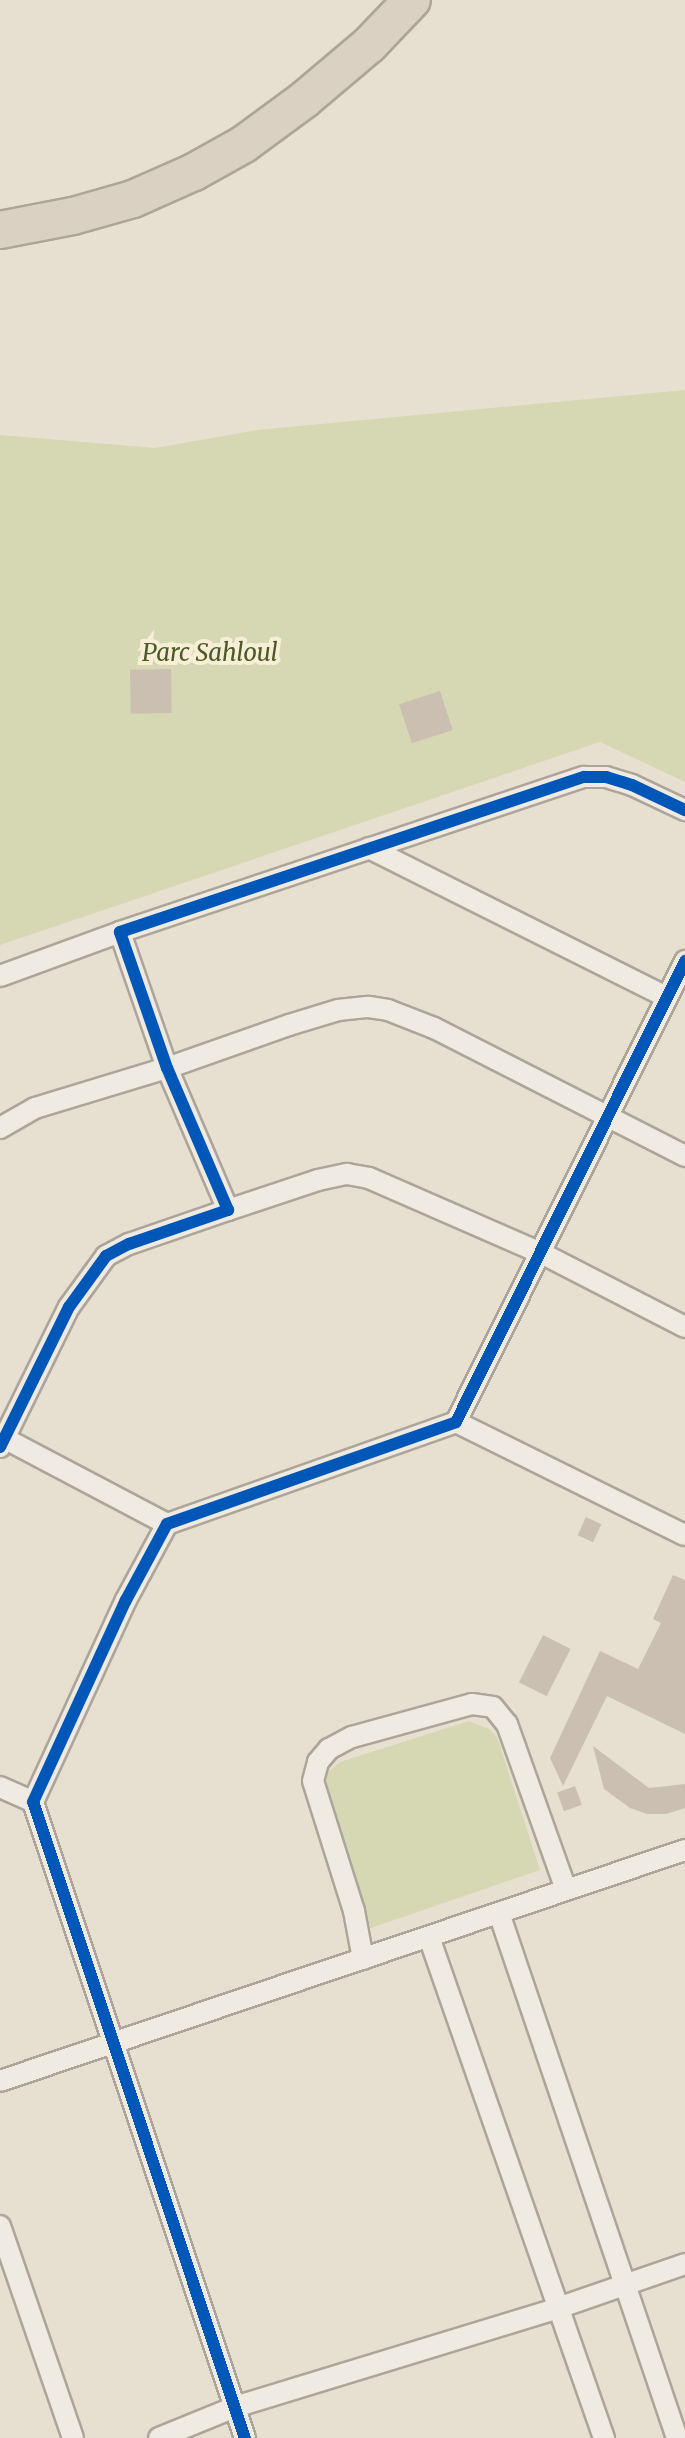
<!DOCTYPE html>
<html>
<head>
<meta charset="utf-8">
<style>
	body { margin:0 }
	#map { position:relative; width:685px; height:2438px; overflow:hidden; background:#e7e0d1; font-family:Merriweather,serif }
	div>[style] { position:absolute }
	.green>* { inset:0; background:#d6d7b3 }
	.building>* { inset:0; background:#cbbfb2; transform-origin:0 0 }
	.roads { filter:drop-shadow(2px 0 #ada599) drop-shadow(-2px 0 #ada599) drop-shadow(0 2px #ada599) drop-shadow(0 -2px #ada599) }
	.street>* { height:20px; margin:-10px; padding:0 10px; transform-origin:10px; border-radius:10px; background:#efebe3 }
	.highway>* { height:36px; margin:-18px; padding:0 18px; transform-origin:18px; border-radius:18px; background:#dad1c2 }
	.cycleway>* { height:12px; margin:-6px; padding:0 6px; transform-origin:6px; border-radius:6px; background:#0057b8 }
	span { translate:-50% -50%; white-space:nowrap; text-align:center; line-height:1.15; -webkit-text-stroke:8px #f7eed8; paint-order:stroke }
	.park-label { font-size:24px; color:#4d5a26; font-style:italic }
</style>
</head>
<body>
<div id="map">
	<div class="green">
		<i style="clip-path:polygon(685px 390px,685px 782px,600px 742px,0 945px,0 435px,155px 448px,257px 430px)"></i>
		<i style="clip-path:polygon(469px 1721px,489px 1729px,497px 1737px,540px 1870px,368px 1929px,323px 1791px,326px 1774px,340px 1762px)"></i>
	</div>
	<div class="building">
		<i style="left:171px;top:669px;width:44px;height:41px;rotate:89deg"></i>
		<i style="left:440px;top:691px;width:41px;height:43px;rotate:72deg"></i>
		<i style="left:586px;top:1517px;width:17px;height:20px;rotate:25deg"></i>
		<i style="clip-path:polygon(673px 1575px,685px 1580px,685px 1734px,607px 1696px,563px 1786px,550px 1758px,600px 1651px,638px 1669px,661px 1623px,653px 1619px)"></i>
		<i style="left:543px;top:1635px;width:31px;height:53px;rotate:27deg"></i>
		<i style="clip-path:polygon(593px 1746px,649px 1788px,685px 1784px,685px 1808px,666px 1814px,647px 1814px,630px 1808px,604px 1789px)"></i>
		<i style="left:575px;top:1786px;width:20px;height:19px;rotate:70deg"></i>
	</div>
	<div class="roads">
		<div class="street">
			<i style="left:369px;top:848px;width:333px;rotate:26.6deg"></i>
			<i style="left:0;top:976px;width:128px;rotate:-20.1deg"></i>
			<i style="left:0;top:1128px;width:40px;rotate:-29.7deg"></i>
			<i style="left:35px;top:1108px;width:138px;rotate:-16.9deg"></i>
			<i style="left:167px;top:1068px;width:129px;rotate:-19.4deg"></i>
			<i style="left:289px;top:1025px;width:51px;rotate:-17deg"></i>
			<i style="left:338px;top:1010px;width:31px;rotate:-6deg"></i>
			<i style="left:369px;top:1007px;width:19px;rotate:9deg"></i>
			<i style="left:388px;top:1010px;width:49px;rotate:21.4deg"></i>
			<i style="left:434px;top:1028px;width:282px;rotate:27deg"></i>
			<i style="left:228px;top:1210px;width:95px;rotate:-18.4deg"></i>
			<i style="left:318px;top:1180px;width:30px;rotate:-12deg"></i>
			<i style="left:347px;top:1174px;width:22px;rotate:10deg"></i>
			<i style="left:369px;top:1178px;width:188px;rotate:23.6deg"></i>
			<i style="left:541px;top:1253px;width:162px;rotate:27.2deg"></i>
			<i style="left:456px;top:1422px;width:255px;rotate:26.3deg"></i>
			<i style="left:0;top:1436px;width:189px;rotate:27.8deg"></i>
			<i style="left:0;top:1447px;width:156px;rotate:-63.8deg"></i>
			<i style="left:69px;top:1307px;width:63px;rotate:-54deg"></i>
			<i style="left:106px;top:1256px;width:26px;rotate:-28deg"></i>
			<i style="left:129px;top:1244px;width:105px;rotate:-19deg"></i>
			<i style="left:228px;top:1210px;width:155px;rotate:-113.2deg"></i>
			<i style="left:167px;top:1068px;width:144px;rotate:-109.1deg"></i>
			<i style="left:120px;top:932px;width:489px;rotate:-18.5deg"></i>
			<i style="left:584px;top:777px;width:22px"></i>
			<i style="left:606px;top:777px;width:27px;rotate:17deg"></i>
			<i style="left:632px;top:785px;width:59px;rotate:25.3deg"></i>
			<i style="left:0;top:1787px;width:36px;rotate:24deg"></i>
			<i style="left:499px;top:1913px;width:554px;rotate:71.27deg"></i>
			<i style="left:429px;top:1937px;width:531px;rotate:70.75deg"></i>
			<i style="left:363px;top:1959px;width:49px;rotate:-100.6deg"></i>
			<i style="left:354px;top:1911px;width:136px;rotate:-107.5deg"></i>
			<i style="left:313px;top:1781px;width:20px;rotate:-75deg"></i>
			<i style="left:318px;top:1762px;width:17px;rotate:-50deg"></i>
			<i style="left:329px;top:1749px;width:26px;rotate:-28deg"></i>
			<i style="left:352px;top:1737px;width:124px;rotate:-15.4deg"></i>
			<i style="left:472px;top:1704px;width:21px;rotate:8deg"></i>
			<i style="left:493px;top:1707px;width:22px;rotate:51deg"></i>
			<i style="left:507px;top:1724px;width:176px;rotate:70.4deg"></i>
			<i style="left:0;top:2081px;width:723px;rotate:-18.64deg"></i>
			<i style="left:0;top:2226px;width:224px;rotate:71deg"></i>
			<i style="left:159px;top:2438px;width:82px;rotate:-22.2deg"></i>
			<i style="left:235px;top:2407px;width:338px;rotate:-17deg"></i>
			<i style="left:558px;top:2308px;width:134px;rotate:-19.1deg"></i>
			<i style="left:245px;top:2438px;width:670px;rotate:-108.43deg"></i>
			<i style="left:33px;top:1802px;width:222px;rotate:-65.3deg"></i>
			<i style="left:126px;top:1600px;width:86px;rotate:-61.7deg"></i>
			<i style="left:167px;top:1524px;width:306px;rotate:-19.4deg"></i>
			<i style="left:456px;top:1422px;width:515px;rotate:-63.58deg"></i>
		</div>
		<div class="highway">
			<i style="left:0;top:230px;width:74px;rotate:-10.9deg"></i>
			<i style="left:73px;top:216px;width:62px;rotate:-15.8deg"></i>
			<i style="left:133px;top:199px;width:67px;rotate:-23.9deg"></i>
			<i style="left:194px;top:172px;width:57px;rotate:-29.2deg"></i>
			<i style="left:244px;top:144px;width:76px;rotate:-36.4deg"></i>
			<i style="left:305px;top:99px;width:84px;rotate:-40.2deg"></i>
			<i style="left:369px;top:45px;width:62px;rotate:-46.3deg"></i>
		</div>
	</div>
	<div class="cycleway">
		<i style="left:0;top:1447px;width:156px;rotate:-63.8deg"></i>
		<i style="left:69px;top:1307px;width:63px;rotate:-54deg"></i>
		<i style="left:106px;top:1256px;width:26px;rotate:-28deg"></i>
		<i style="left:129px;top:1244px;width:105px;rotate:-19deg"></i>
		<i style="left:228px;top:1210px;width:155px;rotate:-113.2deg"></i>
		<i style="left:167px;top:1068px;width:144px;rotate:-109.1deg"></i>
		<i style="left:120px;top:932px;width:489px;rotate:-18.5deg"></i>
		<i style="left:584px;top:777px;width:22px"></i>
		<i style="left:606px;top:777px;width:27px;rotate:17deg"></i>
		<i style="left:632px;top:785px;width:59px;rotate:25.3deg"></i>
		<i style="left:245px;top:2438px;width:670px;rotate:-108.43deg"></i>
		<i style="left:33px;top:1802px;width:222px;rotate:-65.3deg"></i>
		<i style="left:126px;top:1600px;width:86px;rotate:-61.7deg"></i>
		<i style="left:167px;top:1524px;width:306px;rotate:-19.4deg"></i>
		<i style="left:456px;top:1422px;width:515px;rotate:-63.58deg"></i>
	</div>
	<div class="park-label">
		<span style="left:210px;top:653px">Parc Sahloul</span>
	</div>
</div>
</body>
</html>
